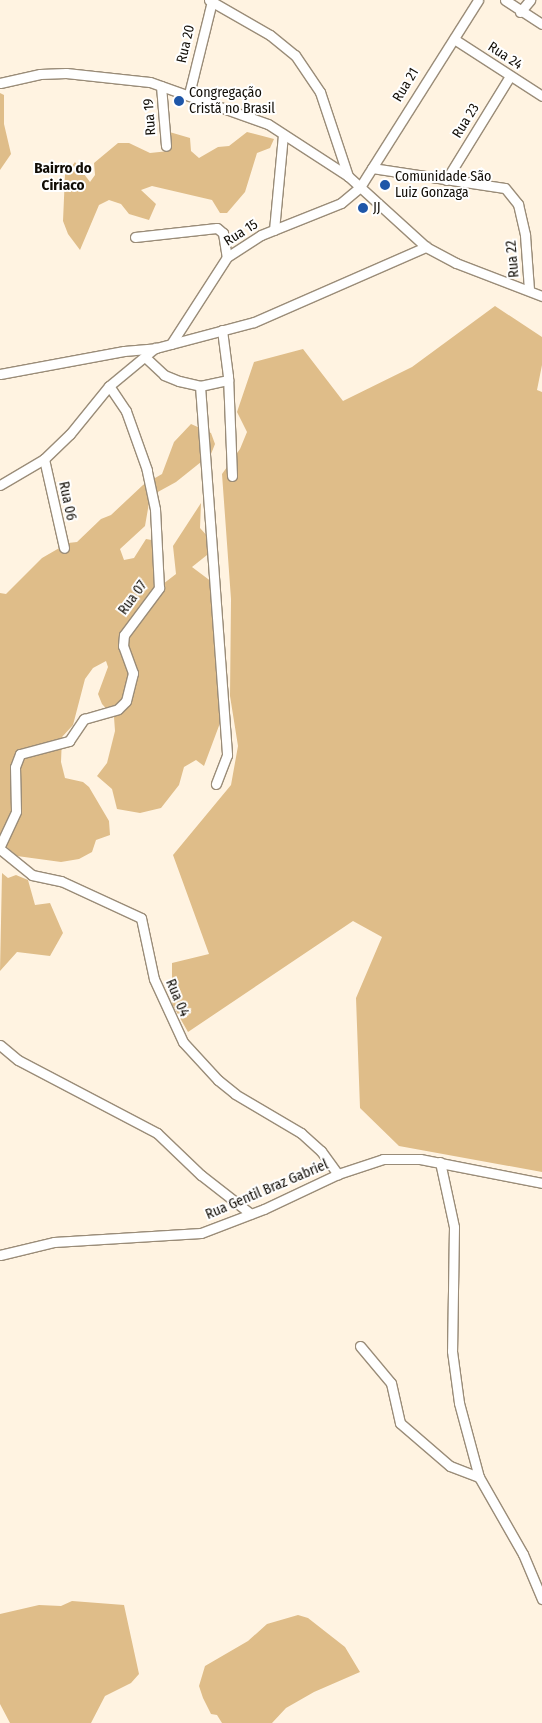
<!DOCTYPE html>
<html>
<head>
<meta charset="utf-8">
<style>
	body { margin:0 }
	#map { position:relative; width:542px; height:1723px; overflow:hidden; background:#fff3e1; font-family:"Fira Sans Condensed",sans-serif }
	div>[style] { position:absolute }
	.forest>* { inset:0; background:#dfbd89 }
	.roads { filter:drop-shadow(1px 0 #9a8c78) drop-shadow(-1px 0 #9a8c78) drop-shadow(0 1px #9a8c78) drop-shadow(0 -1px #9a8c78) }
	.minor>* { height:9px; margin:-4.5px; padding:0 4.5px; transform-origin:4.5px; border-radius:4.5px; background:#fff }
	.dots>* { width:14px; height:14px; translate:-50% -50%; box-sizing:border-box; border:2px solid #fff; border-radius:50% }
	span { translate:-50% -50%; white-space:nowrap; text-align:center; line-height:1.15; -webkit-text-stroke:4px #fff; paint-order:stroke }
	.street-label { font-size:14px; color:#110d06 }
	.poi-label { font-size:14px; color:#110d06 }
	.left { translate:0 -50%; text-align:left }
	.neighbourhood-label { font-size:15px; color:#110d06; font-weight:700 }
</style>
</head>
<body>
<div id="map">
	<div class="forest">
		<i style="clip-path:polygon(0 93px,4px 95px,4px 124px,11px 154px,0 170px)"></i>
		<i style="clip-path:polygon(166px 131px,190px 138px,191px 151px,199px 158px,218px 147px,229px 146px,247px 132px,274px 139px,270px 148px,257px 153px,245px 192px,227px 213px,220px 213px,212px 200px,152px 186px,141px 190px,156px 204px,149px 220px,129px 214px,121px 204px,109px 200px,99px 205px,80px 250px,68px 234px,63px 221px,65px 175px,75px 162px,90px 182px,95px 175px,94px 163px,118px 143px,129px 143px,150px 153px,169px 151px,172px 147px,165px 138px)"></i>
		<i style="clip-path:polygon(495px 306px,542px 337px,542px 365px,537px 390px,542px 392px,542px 1172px,399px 1146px,360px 1108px,356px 998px,382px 937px,353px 921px,188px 1032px,172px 1004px,172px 963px,209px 954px,173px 855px,231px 785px,238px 746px,230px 696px,231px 599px,222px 474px,240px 449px,247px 432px,237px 412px,254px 362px,303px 349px,343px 401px,412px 367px)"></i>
		<i style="clip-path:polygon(191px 424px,211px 433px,215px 444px,211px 454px,176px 482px,156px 493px,149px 503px,145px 526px,120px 549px,124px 560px,134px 558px,146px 539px,157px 541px,163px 584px,176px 574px,173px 546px,201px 503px,200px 528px,209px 538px,212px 551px,192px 567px,212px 582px,223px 715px,204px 766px,196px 760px,184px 767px,179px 785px,161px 808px,140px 813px,117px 809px,112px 789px,97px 776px,107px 763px,115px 731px,114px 717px,102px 704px,98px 694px,108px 667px,106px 661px,93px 668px,85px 679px,73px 725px,62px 737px,61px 762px,65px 778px,83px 782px,89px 787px,109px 821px,110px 835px,96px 840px,92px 852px,79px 859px,61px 862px,17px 856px,0 841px,0 593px,6px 594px,42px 558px,68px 543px,77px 542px,101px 519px,111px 515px,143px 485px,162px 474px,174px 442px)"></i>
		<i style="clip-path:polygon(2px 873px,8px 878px,16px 875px,28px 880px,35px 905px,50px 903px,63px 933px,50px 956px,17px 952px,0 971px)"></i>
		<i style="clip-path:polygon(72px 1601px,124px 1605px,139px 1674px,131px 1683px,105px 1696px,91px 1723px,10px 1723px,0 1704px,0 1614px,39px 1605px,61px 1606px)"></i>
		<i style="clip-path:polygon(298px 1615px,308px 1618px,345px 1647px,360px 1672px,314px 1692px,286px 1708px,272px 1723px,222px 1723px,217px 1715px,211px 1714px,203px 1698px,199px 1686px,205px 1666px,248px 1641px,267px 1624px)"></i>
	</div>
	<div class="roads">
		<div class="minor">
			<i style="left:209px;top:0;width:70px;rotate:29.8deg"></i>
			<i style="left:270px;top:35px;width:32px;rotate:39deg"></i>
			<i style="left:295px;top:55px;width:45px;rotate:56deg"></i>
			<i style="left:320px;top:92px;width:89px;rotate:71.6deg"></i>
			<i style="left:348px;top:176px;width:105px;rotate:42.3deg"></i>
			<i style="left:426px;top:247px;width:34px;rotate:28deg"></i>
			<i style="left:456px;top:263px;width:92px;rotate:21deg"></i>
			<i style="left:505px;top:0;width:44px;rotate:33deg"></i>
			<i style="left:520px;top:12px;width:16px;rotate:-50deg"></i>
			<i style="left:454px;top:39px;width:105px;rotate:32.9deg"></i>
			<i style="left:0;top:83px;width:41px;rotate:-12.7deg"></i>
			<i style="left:40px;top:74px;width:26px;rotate:-2deg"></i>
			<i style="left:66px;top:73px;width:84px;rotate:6.1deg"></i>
			<i style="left:150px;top:82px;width:125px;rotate:19.6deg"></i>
			<i style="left:268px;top:124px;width:95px;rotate:33deg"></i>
			<i style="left:161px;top:86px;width:60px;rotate:85.2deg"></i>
			<i style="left:189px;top:94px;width:96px;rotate:-76.1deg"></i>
			<i style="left:372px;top:168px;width:134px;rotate:8.6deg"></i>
			<i style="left:505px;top:188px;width:21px;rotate:51deg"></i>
			<i style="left:518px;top:204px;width:32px;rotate:77deg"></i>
			<i style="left:525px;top:235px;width:54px;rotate:85.8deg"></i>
			<i style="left:446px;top:180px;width:122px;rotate:-58.4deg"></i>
			<i style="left:274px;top:230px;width:96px;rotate:-84.6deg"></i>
			<i style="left:135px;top:237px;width:82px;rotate:-6.3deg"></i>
			<i style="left:217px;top:228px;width:8px;rotate:40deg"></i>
			<i style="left:223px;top:233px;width:24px;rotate:81deg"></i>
			<i style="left:222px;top:330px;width:46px;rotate:82.6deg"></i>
			<i style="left:228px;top:376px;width:100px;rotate:87.7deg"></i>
			<i style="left:171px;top:344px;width:103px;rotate:-57.2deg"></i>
			<i style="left:227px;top:257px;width:40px;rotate:-32.9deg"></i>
			<i style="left:261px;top:235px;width:86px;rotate:-21.8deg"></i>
			<i style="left:341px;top:203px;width:25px;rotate:-40deg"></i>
			<i style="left:360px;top:187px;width:221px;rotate:-57.7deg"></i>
			<i style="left:145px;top:357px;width:26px;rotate:43deg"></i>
			<i style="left:164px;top:375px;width:16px;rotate:22deg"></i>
			<i style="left:179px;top:381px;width:22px;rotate:13deg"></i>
			<i style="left:200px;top:386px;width:29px;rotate:-12deg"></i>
			<i style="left:0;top:374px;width:126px;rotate:-10.5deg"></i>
			<i style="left:124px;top:351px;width:32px;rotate:-5deg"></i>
			<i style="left:156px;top:348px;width:101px;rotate:-14.9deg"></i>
			<i style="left:254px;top:322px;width:188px;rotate:-23.6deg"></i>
			<i style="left:200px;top:386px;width:370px;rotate:85.8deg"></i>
			<i style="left:227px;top:755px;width:31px;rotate:111deg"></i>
			<i style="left:44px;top:459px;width:91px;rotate:77.3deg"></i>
			<i style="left:0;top:485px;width:51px;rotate:-30.6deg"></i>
			<i style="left:44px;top:459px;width:36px;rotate:-44deg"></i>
			<i style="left:70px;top:434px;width:62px;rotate:-50.9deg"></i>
			<i style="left:109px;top:386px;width:60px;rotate:-39.6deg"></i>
			<i style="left:0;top:846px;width:38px;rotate:-65deg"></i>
			<i style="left:16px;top:811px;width:44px;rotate:-91.3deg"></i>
			<i style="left:15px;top:767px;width:14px;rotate:-69deg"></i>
			<i style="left:20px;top:754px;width:51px;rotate:-14.9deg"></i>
			<i style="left:69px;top:741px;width:27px;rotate:-56deg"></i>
			<i style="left:84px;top:719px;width:35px;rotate:-16deg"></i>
			<i style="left:118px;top:709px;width:11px;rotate:-45deg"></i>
			<i style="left:126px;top:701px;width:29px;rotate:-76deg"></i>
			<i style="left:133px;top:673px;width:29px;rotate:-110deg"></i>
			<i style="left:123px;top:646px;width:11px;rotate:-85deg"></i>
			<i style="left:124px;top:635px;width:59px;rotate:-53.3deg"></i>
			<i style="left:159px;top:588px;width:79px;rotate:-92.9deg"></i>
			<i style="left:155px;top:509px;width:40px;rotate:-102deg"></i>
			<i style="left:147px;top:470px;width:63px;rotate:-109.6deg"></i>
			<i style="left:126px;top:411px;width:30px;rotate:-124deg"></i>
			<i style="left:0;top:849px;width:41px;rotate:39.1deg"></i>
			<i style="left:32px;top:875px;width:30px;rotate:12deg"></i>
			<i style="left:61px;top:881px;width:88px;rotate:24.8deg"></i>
			<i style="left:141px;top:918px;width:62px;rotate:78deg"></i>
			<i style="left:154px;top:979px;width:69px;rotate:65.3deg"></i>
			<i style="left:183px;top:1042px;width:52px;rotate:47.4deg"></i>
			<i style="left:218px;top:1080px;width:22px;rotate:39deg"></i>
			<i style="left:235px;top:1094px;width:77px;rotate:30.6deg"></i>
			<i style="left:301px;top:1133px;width:27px;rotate:42deg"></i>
			<i style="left:321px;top:1151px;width:29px;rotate:54deg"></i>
			<i style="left:0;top:1045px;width:23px;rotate:40deg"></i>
			<i style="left:18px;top:1060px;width:157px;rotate:27.7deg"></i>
			<i style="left:157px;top:1133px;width:61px;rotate:43.7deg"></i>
			<i style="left:201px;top:1175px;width:63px;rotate:38deg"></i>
			<i style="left:440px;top:1162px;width:66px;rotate:77.8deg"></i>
			<i style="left:454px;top:1227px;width:124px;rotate:90.9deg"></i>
			<i style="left:452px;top:1351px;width:52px;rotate:82.3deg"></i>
			<i style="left:459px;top:1403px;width:77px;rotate:74.9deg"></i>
			<i style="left:479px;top:1477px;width:89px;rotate:60.3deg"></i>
			<i style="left:523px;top:1554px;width:49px;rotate:67.1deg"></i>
			<i style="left:0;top:1255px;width:56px;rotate:-13.5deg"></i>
			<i style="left:54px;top:1242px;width:147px;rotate:-3.5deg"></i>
			<i style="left:201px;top:1233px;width:67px;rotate:-20.9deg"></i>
			<i style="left:264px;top:1209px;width:82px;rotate:-25.3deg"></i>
			<i style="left:338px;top:1174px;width:47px;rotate:-18.4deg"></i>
			<i style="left:383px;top:1159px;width:37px"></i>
			<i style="left:420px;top:1159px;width:124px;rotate:11.1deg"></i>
			<i style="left:360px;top:1346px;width:48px;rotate:50deg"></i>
			<i style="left:391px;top:1383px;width:41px;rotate:77.3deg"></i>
			<i style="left:400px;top:1423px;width:66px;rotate:40.7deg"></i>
			<i style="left:450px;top:1466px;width:31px;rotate:21deg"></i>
		</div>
	</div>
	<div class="dots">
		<i style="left:179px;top:101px;background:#1e56a8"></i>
		<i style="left:385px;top:185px;background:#1e56a8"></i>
		<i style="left:363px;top:208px;background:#1e56a8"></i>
	</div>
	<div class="street-label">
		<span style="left:186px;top:44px;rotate:-77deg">Rua 20</span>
		<span style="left:505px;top:56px;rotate:33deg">Rua 24</span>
		<span style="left:406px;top:85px;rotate:-59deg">Rua 21</span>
		<span style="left:150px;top:117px;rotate:-94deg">Rua 19</span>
		<span style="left:466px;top:121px;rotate:-58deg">Rua 23</span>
		<span style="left:241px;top:233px;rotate:-32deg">Rua 15</span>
		<span style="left:513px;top:259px;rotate:-95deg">Rua 22</span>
		<span style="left:67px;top:501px;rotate:78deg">Rua 06</span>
		<span style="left:133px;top:598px;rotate:-54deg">Rua 07</span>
		<span style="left:177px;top:998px;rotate:67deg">Rua 04</span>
		<span style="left:267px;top:1190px;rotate:-23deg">Rua Gentil Braz Gabriel</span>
	</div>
	<div class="poi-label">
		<span class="left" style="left:189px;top:101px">Congregação<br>Cristã no Brasil</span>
		<span class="left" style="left:395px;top:185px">Comunidade São<br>Luiz Gonzaga</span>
		<span class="left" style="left:373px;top:208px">JJ</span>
	</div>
	<div class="neighbourhood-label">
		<span style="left:63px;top:177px">Bairro do<br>Ciriaco</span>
	</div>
</div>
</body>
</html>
